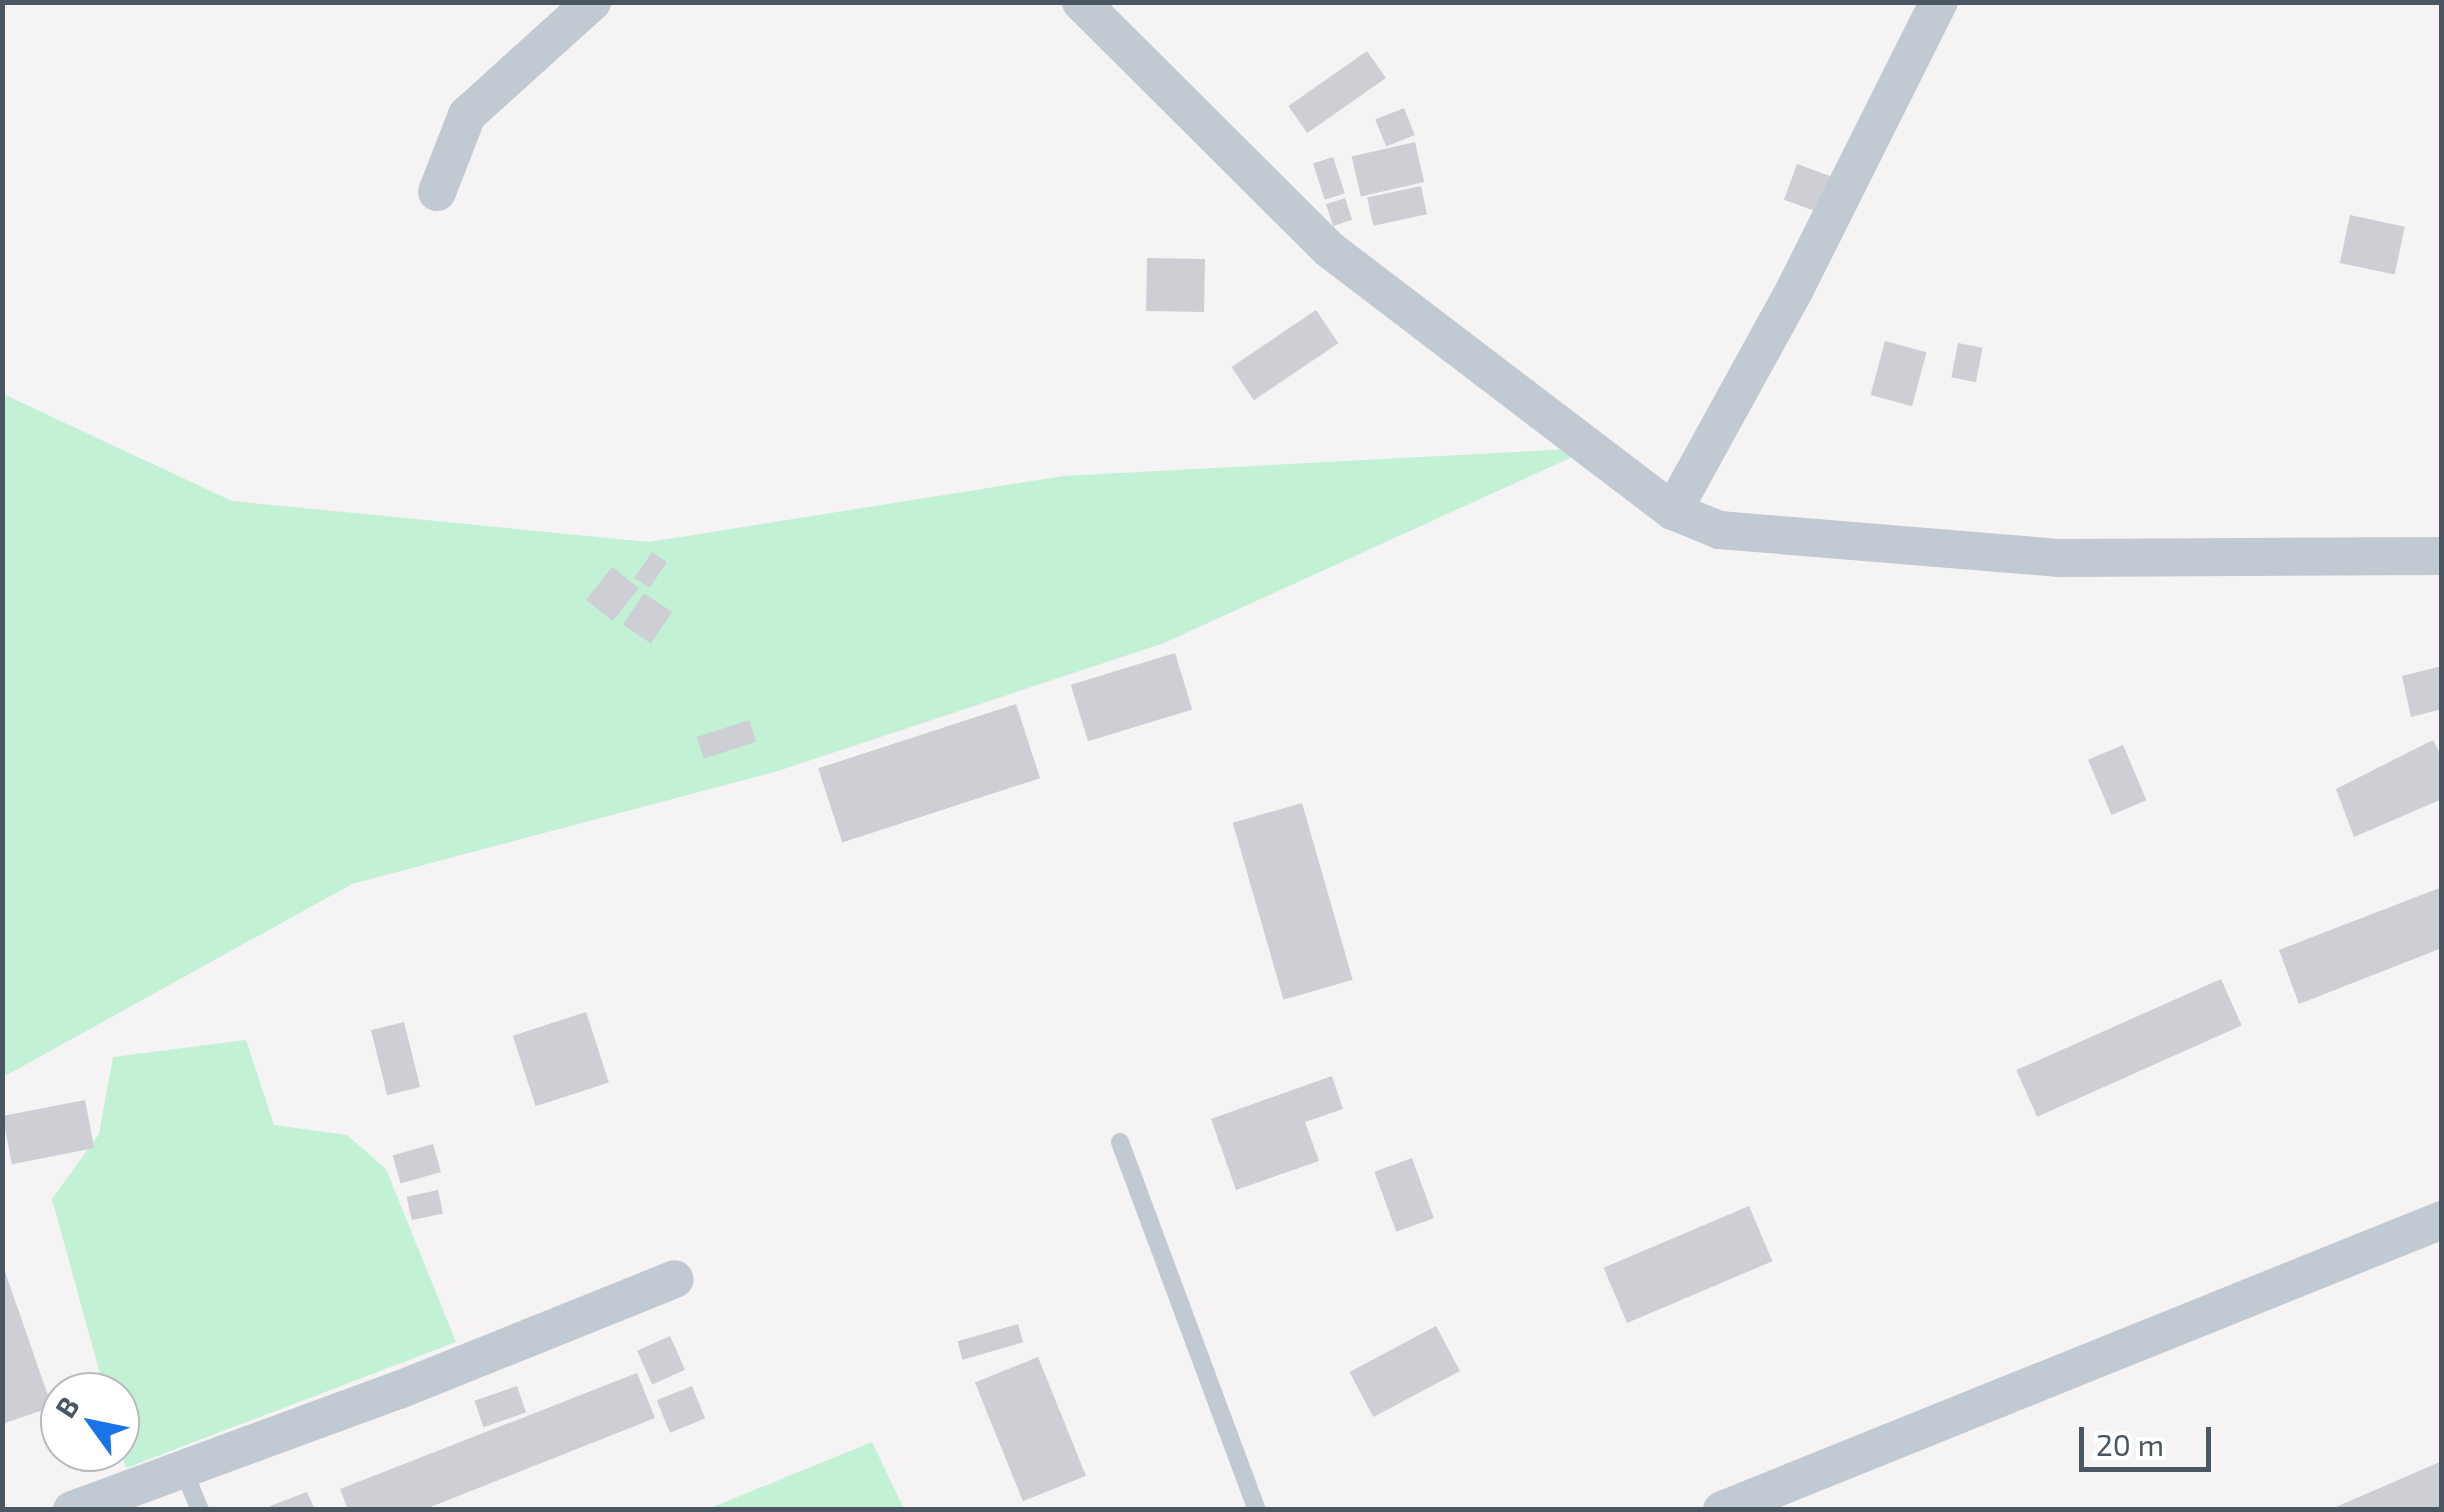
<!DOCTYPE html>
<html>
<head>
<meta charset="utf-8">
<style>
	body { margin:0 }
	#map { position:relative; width:2444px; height:1512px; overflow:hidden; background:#f5f3f3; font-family:"Exo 2",sans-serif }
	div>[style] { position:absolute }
	.green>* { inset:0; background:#c3f1d5 }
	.building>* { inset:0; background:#cdcfd5; transform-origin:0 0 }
	.service>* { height:18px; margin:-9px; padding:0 9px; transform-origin:9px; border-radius:9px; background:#c1cad2 }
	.minor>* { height:38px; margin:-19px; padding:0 19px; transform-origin:19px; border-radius:19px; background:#c1cad2 }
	span { translate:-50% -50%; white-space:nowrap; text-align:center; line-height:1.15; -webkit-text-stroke:10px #fff; paint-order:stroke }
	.frame { position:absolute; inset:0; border:5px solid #4a5661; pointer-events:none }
	.north { position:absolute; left:40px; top:1372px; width:100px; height:100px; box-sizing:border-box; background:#fff; border:2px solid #b7bbc0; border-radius:50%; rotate:303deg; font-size:28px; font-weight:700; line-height:40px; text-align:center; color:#4a5661 }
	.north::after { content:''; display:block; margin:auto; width:35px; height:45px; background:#1a73e8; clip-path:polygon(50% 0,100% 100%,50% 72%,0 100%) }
	.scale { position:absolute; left:2079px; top:1427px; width:132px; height:45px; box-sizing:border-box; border:5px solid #4a5661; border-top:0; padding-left:12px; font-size:30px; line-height:35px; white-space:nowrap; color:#4a5661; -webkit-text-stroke:8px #fff; paint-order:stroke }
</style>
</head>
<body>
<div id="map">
	<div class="green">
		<i style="clip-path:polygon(3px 394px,232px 501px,649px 542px,1063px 476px,1592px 448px,1164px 643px,778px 771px,352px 884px,3px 1077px)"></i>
		<i style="clip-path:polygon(246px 1040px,274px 1125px,347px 1135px,386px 1169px,456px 1342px,126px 1468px,120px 1448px,120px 1392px,105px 1392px,52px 1199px,99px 1134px,113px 1057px)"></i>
		<i style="clip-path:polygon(872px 1442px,904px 1509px,708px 1509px)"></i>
	</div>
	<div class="building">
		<i style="left:1367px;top:51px;width:33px;height:96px;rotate:55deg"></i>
		<i style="left:1404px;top:108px;width:29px;height:31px;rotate:68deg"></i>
		<i style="left:1415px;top:142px;width:41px;height:65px;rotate:77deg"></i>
		<i style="left:1333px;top:157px;width:38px;height:21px;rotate:72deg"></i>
		<i style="left:1797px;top:164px;width:41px;height:38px;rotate:20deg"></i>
		<i style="left:1421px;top:186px;width:29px;height:55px;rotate:78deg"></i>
		<i style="left:1345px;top:198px;width:23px;height:20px;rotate:72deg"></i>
		<i style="left:2350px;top:215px;width:56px;height:49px;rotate:12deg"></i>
		<i style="left:1147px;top:258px;width:58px;height:53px;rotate:1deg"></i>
		<i style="left:1316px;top:310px;width:40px;height:102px;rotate:56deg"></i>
		<i style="left:1885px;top:341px;width:43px;height:56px;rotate:15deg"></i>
		<i style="left:1958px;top:343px;width:25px;height:35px;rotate:11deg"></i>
		<i style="left:652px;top:552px;width:18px;height:31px;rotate:34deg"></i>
		<i style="left:612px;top:567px;width:34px;height:42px;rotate:38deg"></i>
		<i style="left:644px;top:593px;width:34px;height:38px;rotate:34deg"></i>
		<i style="left:1175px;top:653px;width:59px;height:109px;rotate:73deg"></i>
		<i style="clip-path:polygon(2442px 666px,2442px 709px,2411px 717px,2402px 676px)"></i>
		<i style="left:1016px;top:704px;width:78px;height:208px;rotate:72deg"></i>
		<i style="left:749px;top:720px;width:23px;height:55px;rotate:72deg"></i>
		<i style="clip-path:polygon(2433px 740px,2442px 757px,2442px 799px,2354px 837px,2336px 789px)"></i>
		<i style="left:2123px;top:745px;width:60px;height:38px;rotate:67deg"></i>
		<i style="left:1302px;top:803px;width:184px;height:72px;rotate:74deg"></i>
		<i style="clip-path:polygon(2442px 887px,2442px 948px,2299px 1004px,2279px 950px)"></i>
		<i style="left:2221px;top:979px;width:51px;height:224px;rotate:66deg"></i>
		<i style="left:586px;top:1012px;width:74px;height:77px;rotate:72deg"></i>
		<i style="left:404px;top:1022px;width:67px;height:34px;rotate:76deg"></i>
		<i style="clip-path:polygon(1332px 1076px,1343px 1109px,1305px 1122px,1319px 1161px,1236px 1190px,1211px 1119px)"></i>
		<i style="left:85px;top:1100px;width:49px;height:84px;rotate:79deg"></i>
		<i style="left:433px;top:1144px;width:29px;height:42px;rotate:74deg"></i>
		<i style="left:1412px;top:1158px;width:64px;height:40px;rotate:70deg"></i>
		<i style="left:438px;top:1190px;width:24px;height:32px;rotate:78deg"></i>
		<i style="left:1749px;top:1206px;width:60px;height:158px;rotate:67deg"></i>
		<i style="clip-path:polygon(2px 1263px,52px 1407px,2px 1424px)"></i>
		<i style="left:1018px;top:1324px;width:19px;height:63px;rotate:74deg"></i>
		<i style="left:1436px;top:1326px;width:51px;height:98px;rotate:62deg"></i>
		<i style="left:670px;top:1336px;width:37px;height:36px;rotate:66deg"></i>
		<i style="left:1038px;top:1357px;width:128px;height:68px;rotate:68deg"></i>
		<i style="clip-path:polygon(637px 1373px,655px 1418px,423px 1510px,348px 1510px,340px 1489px)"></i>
		<i style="left:517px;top:1386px;width:28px;height:45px;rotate:71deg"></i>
		<i style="left:692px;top:1386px;width:35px;height:38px;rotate:68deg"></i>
		<i style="clip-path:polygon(2442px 1461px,2442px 1510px,2329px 1510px)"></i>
		<i style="clip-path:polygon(307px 1492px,315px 1510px,271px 1510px,270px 1506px)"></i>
	</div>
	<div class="service">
		<i style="left:1120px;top:1142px;width:393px;rotate:69.6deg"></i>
		<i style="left:183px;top:1469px;width:44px;rotate:67.5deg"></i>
	</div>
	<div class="minor">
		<i style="left:1081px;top:2px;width:351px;rotate:44.9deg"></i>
		<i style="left:1330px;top:250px;width:431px;rotate:37.3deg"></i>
		<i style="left:1673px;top:511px;width:50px;rotate:22.4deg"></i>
		<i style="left:1719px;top:530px;width:340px;rotate:4.7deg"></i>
		<i style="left:2058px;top:558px;width:384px;rotate:-0.3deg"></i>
		<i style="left:437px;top:192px;width:83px;rotate:-68.7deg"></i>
		<i style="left:467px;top:115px;width:169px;rotate:-42.1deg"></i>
		<i style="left:1673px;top:511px;width:253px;rotate:-61.2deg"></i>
		<i style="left:1795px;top:289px;width:321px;rotate:-63.4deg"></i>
		<i style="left:72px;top:1510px;width:348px;rotate:-20.2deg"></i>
		<i style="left:399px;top:1390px;width:297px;rotate:-21.9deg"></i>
		<i style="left:1722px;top:1510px;width:776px;rotate:-21.94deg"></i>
	</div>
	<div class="frame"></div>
	<div class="north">B</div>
	<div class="scale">20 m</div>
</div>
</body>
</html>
